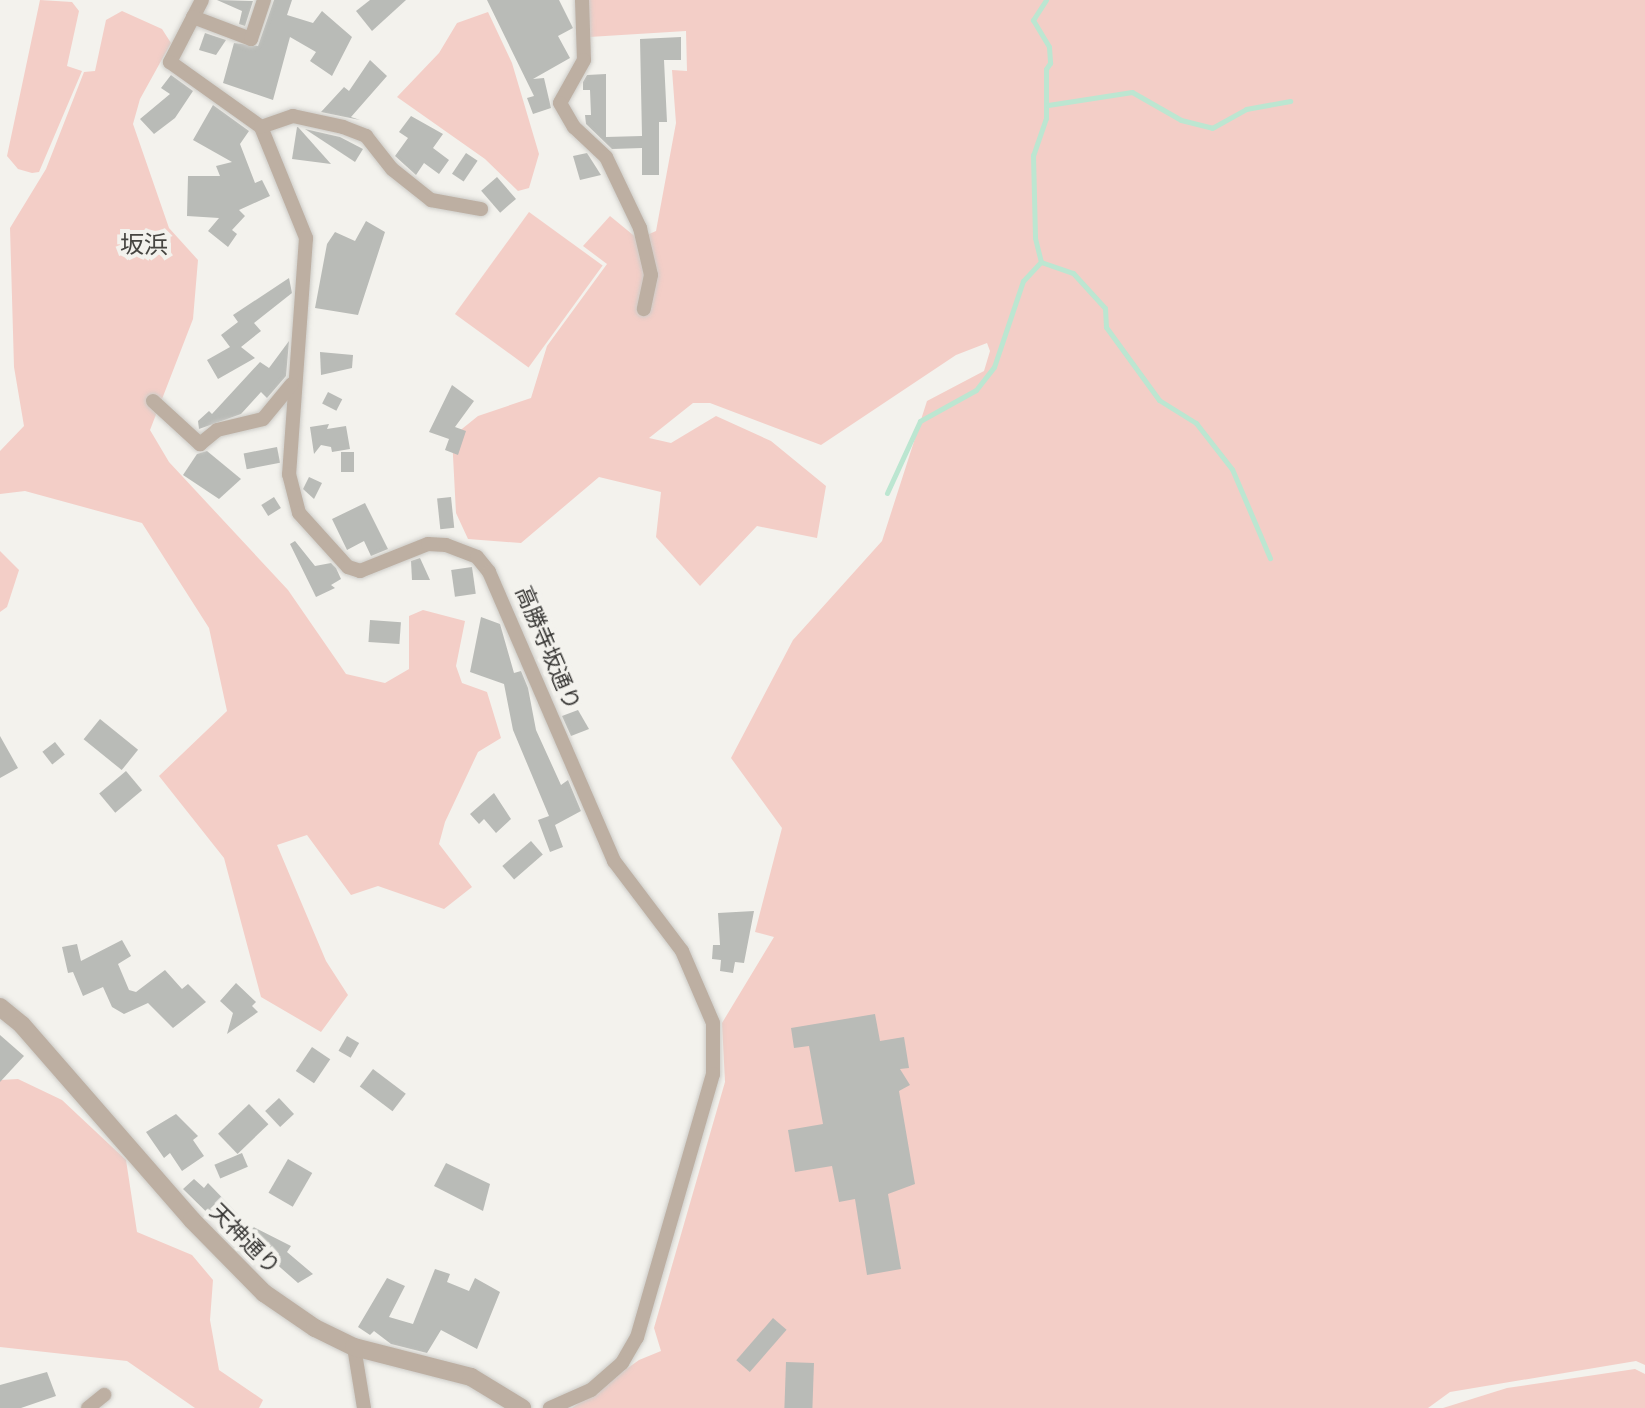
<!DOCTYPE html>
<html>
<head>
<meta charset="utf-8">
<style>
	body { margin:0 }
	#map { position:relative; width:1645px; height:1408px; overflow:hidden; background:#f3f2ed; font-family:"Asap Condensed","Noto Sans JP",sans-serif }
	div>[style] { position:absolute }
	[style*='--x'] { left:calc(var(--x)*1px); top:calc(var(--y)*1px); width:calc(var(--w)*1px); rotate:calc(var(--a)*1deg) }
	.green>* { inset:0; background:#f3cec7; transform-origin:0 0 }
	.stream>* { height:5px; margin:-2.5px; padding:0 2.5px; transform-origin:2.5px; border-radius:2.5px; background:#bce6d1 }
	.building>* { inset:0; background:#b9bbb7; transform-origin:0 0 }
	.roads { filter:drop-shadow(0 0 2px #cdccc8) drop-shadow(0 0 2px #cdccc8) }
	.minor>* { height:14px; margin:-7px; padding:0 7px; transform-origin:7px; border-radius:7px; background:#bdafa2 }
	.tertiary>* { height:18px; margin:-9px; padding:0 9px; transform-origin:9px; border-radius:9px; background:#bdafa2 }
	span { translate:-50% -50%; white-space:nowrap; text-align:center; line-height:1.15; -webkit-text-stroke:8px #f3f2ed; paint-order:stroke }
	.street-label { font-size:22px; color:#373634 }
	.neighbourhood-label { font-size:24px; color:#464541 }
</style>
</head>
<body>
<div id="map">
	<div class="green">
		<div style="clip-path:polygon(40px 0,72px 2px,79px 11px,67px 66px,82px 71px,39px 172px,32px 173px,18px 169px,7px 156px)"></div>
		<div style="clip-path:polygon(586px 0,1645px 0,1645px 1365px,1636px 1361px,1450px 1392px,1428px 1408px,572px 1408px,639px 1360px,661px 1351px,654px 1328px,725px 1082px,722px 1023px,774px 937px,755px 932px,782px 828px,731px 758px,793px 640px,882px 541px,927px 401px,984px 371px,990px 351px,987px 343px,956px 355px,821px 445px,710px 403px,693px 403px,649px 438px,671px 443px,716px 416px,771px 441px,826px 486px,817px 538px,757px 526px,700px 586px,656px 537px,661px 492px,599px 477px,521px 543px,468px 539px,456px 513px,452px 437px,478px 416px,531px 398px,547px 346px,607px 264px,583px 246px,610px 216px,638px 239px,656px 231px,676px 123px,672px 70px,687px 71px,686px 31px,589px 37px)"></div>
		<div style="clip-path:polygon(122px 11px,162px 29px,171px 43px,140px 99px,133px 124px,169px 228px,198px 260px,193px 319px,150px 430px,169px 462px,288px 590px,346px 674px,385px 683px,409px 669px,409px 616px,423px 610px,465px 621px,456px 666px,462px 683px,487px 692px,501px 738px,478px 752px,445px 822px,439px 844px,472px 887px,444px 909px,378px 886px,351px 895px,307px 835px,277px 845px,326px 961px,348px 995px,321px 1032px,261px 997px,224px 858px,159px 776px,227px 711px,209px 628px,142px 523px,25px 491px,0 494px,0 451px,24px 426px,14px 367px,10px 228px,46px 169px,84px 72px,95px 71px,106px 20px)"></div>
		<div style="clip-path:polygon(488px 12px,512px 63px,539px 154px,529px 188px,518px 191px,485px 159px,397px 97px,439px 53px,457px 23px)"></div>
		<div style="left:529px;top:212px;width:91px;height:126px;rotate:36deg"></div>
		<div style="clip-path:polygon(0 551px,19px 570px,7px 607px,0 612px)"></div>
		<div style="clip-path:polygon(18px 1079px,62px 1100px,126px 1160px,137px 1232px,192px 1255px,213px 1280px,210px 1320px,219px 1370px,263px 1400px,259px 1408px,195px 1408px,127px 1361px,0 1347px,0 1080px)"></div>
		<div style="clip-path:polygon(1635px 1369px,1645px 1374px,1645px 1408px,1443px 1408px,1507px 1388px)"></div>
	</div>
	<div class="stream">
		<div style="--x:1046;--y:0;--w:24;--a:123"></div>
		<div style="--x:1033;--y:20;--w:31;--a:59"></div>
		<div style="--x:1049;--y:47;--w:16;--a:86"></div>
		<div style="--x:1050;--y:63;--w:7;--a:124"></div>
		<div style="--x:1046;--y:69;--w:49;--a:90"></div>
		<div style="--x:1046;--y:118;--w:39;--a:109"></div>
		<div style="--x:1033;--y:155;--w:83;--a:88.6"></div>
		<div style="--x:1035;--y:238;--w:25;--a:76"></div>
		<div style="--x:1041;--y:262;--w:34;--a:19"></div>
		<div style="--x:1073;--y:273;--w:47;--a:47.6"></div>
		<div style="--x:1105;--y:308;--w:19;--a:87"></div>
		<div style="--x:1106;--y:327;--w:90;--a:54"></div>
		<div style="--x:1159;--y:400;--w:44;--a:31.9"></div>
		<div style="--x:1196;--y:423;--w:58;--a:52"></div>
		<div style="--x:1232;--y:469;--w:97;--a:66.9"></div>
		<div style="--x:1048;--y:105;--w:85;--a:-8.8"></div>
		<div style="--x:1132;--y:92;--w:56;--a:29.7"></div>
		<div style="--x:1181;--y:120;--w:32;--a:14"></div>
		<div style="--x:1212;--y:128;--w:39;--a:-29"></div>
		<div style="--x:1246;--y:109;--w:45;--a:-10.3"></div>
		<div style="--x:887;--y:493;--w:79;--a:-65.4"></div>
		<div style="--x:920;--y:421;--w:64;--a:-29"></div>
		<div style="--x:976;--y:390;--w:29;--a:-52"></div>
		<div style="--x:994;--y:367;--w:91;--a:-71.4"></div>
		<div style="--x:1023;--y:281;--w:26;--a:-47"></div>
	</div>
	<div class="building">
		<div style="clip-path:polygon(217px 0,253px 1px,245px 26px,239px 24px,242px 11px)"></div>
		<div style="clip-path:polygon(274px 0,292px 0,287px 15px,313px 23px,322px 11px,352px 37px,332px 76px,310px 61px,316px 52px,290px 37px,273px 100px,223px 83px,234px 43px,258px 46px)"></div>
		<div style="clip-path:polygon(370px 0,406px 0,372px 31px,356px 11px)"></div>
		<div style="clip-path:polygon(487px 0,559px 0,573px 28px,558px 36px,570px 58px,533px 79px,544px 78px,551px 108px,533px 114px,527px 98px,534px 96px)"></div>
		<div style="clip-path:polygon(205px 33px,226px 40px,216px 55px,199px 50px)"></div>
		<div style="clip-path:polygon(681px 37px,681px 60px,664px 60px,667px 122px,659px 122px,659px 175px,642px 175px,642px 148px,612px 149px,586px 124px,585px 115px,591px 115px,590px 90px,583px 90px,583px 82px,587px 75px,606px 74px,606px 137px,642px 136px,640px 39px)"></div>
		<div style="clip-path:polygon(370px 60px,387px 76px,351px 117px,360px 120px,321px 112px,344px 87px,349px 91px)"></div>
		<div style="clip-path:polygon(171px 75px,193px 91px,175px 118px,154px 134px,140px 119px,170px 94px,161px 88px)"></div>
		<div style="clip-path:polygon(213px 105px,249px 131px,240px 144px,255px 183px,262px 180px,270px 196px,239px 210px,245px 216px,232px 230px,237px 234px,228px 247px,208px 231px,219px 218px,187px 216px,188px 176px,220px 176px,216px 166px,232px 162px,193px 140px)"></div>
		<div style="clip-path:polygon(411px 116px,443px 134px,433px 148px,449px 160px,439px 174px,424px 163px,416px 175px,395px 156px,408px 138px,399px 132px)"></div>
		<div style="clip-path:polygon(297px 127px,298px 127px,331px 164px,292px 159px)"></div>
		<div style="clip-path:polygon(305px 129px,340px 137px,363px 149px,355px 162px)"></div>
		<div style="left:466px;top:153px;width:14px;height:25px;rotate:34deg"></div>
		<div style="clip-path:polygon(587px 153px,601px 175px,580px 180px,573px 156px)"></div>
		<div style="left:497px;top:177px;width:29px;height:21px;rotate:49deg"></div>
		<div style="clip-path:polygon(366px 221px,385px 232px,358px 315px,315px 308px,327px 244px,335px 232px,355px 241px)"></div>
		<div style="clip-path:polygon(289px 278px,292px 293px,254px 323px,261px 331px,241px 347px,255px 358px,218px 379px,207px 360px,230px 347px,221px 335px,238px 322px,233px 315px)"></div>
		<div style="clip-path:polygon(289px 341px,286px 376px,267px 398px,261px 392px,241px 414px,199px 429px,198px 421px,209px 411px,212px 414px,260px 362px,269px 368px)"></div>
		<div style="clip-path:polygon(320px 352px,353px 355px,352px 368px,321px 375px)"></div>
		<div style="clip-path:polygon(452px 385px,474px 401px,455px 427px,466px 431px,458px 455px,445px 450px,449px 439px,429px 432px)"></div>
		<div style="left:328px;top:392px;width:16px;height:13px;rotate:27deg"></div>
		<div style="clip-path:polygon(329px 424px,327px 429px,346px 426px,350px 449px,332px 452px,331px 447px,321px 445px,314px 454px,310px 427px)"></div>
		<div style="left:277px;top:447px;width:16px;height:34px;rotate:79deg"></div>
		<div style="clip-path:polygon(207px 451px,241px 479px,219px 499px,183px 475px,197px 454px)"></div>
		<div style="left:341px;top:452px;width:13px;height:20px"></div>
		<div style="clip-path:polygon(309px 477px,322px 483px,314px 499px,303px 489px)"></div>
		<div style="left:274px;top:497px;width:13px;height:15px;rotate:58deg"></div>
		<div style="left:451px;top:497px;width:31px;height:14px;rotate:84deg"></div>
		<div style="clip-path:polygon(365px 503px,388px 549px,371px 556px,364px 541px,347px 550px,332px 519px)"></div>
		<div style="clip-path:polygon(295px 541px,315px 566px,331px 563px,336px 568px,341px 579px,331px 585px,335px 588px,316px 597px,290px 544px)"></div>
		<div style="clip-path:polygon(420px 558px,430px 580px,412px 580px,411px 561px)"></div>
		<div style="left:472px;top:567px;width:27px;height:21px;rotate:82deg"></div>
		<div style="clip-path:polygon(481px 617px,500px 624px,514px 673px,521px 671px,528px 688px,536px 730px,561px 785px,568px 780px,581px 811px,555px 825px,563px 847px,550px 852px,538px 820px,549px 816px,513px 730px,504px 684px,470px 672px)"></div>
		<div style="left:370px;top:620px;width:31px;height:22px;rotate:4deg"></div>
		<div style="clip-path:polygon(578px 710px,589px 729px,571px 736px,562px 716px)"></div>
		<div style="left:100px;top:719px;width:49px;height:26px;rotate:39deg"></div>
		<div style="clip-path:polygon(0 736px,18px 768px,0 778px)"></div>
		<div style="left:55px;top:742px;width:16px;height:16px;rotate:52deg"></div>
		<div style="left:126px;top:771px;width:25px;height:35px;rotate:50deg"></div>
		<div style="clip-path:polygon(494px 793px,511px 819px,496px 833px,484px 819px,479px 824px,470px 814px)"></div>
		<div style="left:531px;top:841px;width:18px;height:38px;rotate:49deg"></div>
		<div style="clip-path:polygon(754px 911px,744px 963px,735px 962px,733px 973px,720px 971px,721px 960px,712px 959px,713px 945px,720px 945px,718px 913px)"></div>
		<div style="clip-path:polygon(122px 940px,131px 956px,118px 964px,129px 990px,136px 992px,165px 970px,182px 989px,188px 984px,206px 1002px,173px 1028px,148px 1003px,124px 1014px,112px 1007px,103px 987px,83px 996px,73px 972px,68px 973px,62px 947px,77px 944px,81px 961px)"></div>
		<div style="clip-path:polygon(236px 983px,256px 1002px,252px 1006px,258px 1012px,227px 1034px,233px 1013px,220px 1001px)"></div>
		<div style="clip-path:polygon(875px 1014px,880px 1041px,904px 1037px,909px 1068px,900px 1069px,910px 1085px,899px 1091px,915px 1184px,888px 1194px,901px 1269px,867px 1275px,855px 1199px,839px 1202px,832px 1166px,795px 1172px,788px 1130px,823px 1124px,809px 1046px,794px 1048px,791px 1028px)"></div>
		<div style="clip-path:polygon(0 1035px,24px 1056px,0 1082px)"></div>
		<div style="left:347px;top:1036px;width:14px;height:17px;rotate:30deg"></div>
		<div style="left:312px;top:1047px;width:22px;height:29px;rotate:34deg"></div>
		<div style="left:373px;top:1069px;width:41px;height:22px;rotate:37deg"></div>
		<div style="left:279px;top:1098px;width:22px;height:19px;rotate:47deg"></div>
		<div style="left:249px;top:1104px;width:28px;height:43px;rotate:46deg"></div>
		<div style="clip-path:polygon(176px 1114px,198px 1136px,193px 1140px,204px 1156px,182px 1171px,170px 1153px,164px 1158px,146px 1132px)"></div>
		<div style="left:242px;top:1153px;width:15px;height:30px;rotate:67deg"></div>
		<div style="left:288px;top:1159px;width:28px;height:39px;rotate:30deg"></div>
		<div style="clip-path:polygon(446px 1163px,490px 1184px,483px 1211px,434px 1186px)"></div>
		<div style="clip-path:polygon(194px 1179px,204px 1188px,208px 1183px,239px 1215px,236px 1218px,291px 1246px,287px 1252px,313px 1274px,298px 1283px,265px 1254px,231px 1236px,183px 1189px)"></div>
		<div style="clip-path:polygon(435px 1269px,450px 1274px,447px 1282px,469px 1291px,475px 1278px,500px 1292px,477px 1349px,441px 1330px,427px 1353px,391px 1344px,374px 1331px,370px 1335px,358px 1327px,387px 1278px,405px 1286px,389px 1317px,413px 1324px)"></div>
		<div style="left:773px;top:1318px;width:18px;height:56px;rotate:41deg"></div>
		<div style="left:786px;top:1362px;width:28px;height:46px;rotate:2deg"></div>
		<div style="clip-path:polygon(47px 1372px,56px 1396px,21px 1408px,0 1408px,0 1385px)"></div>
	</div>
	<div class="roads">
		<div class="minor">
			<div style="--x:202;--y:0;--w:70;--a:117.3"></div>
			<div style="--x:170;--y:62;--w:112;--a:35.5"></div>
			<div style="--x:261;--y:127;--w:120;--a:67.9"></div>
			<div style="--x:306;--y:238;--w:237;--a:94.1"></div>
			<div style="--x:289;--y:474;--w:40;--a:75.6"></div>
			<div style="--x:299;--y:513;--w:73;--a:47.8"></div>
			<div style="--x:348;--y:567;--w:13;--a:18"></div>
			<div style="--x:360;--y:571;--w:73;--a:-21.7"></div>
			<div style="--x:428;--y:544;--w:18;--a:3"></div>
			<div style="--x:446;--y:545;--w:33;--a:21"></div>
			<div style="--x:477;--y:557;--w:19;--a:51"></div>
			<div style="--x:489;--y:572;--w:315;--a:66.6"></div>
			<div style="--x:614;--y:861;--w:113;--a:52.9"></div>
			<div style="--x:682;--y:951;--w:78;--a:66.7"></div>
			<div style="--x:713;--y:1023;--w:51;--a:90"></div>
			<div style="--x:713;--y:1074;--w:274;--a:106.1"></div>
			<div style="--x:637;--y:1337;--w:30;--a:120"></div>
			<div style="--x:622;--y:1363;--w:41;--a:138.9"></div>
			<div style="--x:591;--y:1390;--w:45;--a:156.3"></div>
			<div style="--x:582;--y:0;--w:60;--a:88.1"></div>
			<div style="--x:584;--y:60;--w:49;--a:119.2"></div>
			<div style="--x:560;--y:103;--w:28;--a:60"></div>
			<div style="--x:574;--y:127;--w:44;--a:43.2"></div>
			<div style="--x:606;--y:157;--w:79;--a:64.4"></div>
			<div style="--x:640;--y:228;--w:48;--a:76.8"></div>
			<div style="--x:651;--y:275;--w:35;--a:102"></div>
			<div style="--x:193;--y:17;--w:62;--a:20.8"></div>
			<div style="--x:251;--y:39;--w:41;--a:-71.6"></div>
			<div style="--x:261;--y:127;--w:34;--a:-19"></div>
			<div style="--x:293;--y:116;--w:51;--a:12.4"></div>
			<div style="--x:343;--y:127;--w:25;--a:21"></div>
			<div style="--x:366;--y:136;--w:42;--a:51.8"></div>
			<div style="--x:392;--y:169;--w:50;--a:38.5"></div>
			<div style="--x:431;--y:200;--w:51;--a:10.2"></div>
			<div style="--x:153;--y:401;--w:64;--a:42.5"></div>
			<div style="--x:200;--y:444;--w:22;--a:-39"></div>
			<div style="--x:217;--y:430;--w:47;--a:-13.4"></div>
			<div style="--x:263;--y:419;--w:45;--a:-50.4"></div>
			<div style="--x:354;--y:1347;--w:62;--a:80.7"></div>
			<div style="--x:88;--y:1408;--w:21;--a:-39"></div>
		</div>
		<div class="tertiary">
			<div style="--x:0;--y:1007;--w:28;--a:39"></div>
			<div style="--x:22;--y:1025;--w:259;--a:48.9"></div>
			<div style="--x:192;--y:1220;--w:103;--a:45.4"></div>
			<div style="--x:264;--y:1293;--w:62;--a:34.5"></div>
			<div style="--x:315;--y:1328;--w:43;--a:26"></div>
			<div style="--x:354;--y:1347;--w:121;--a:14.4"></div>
			<div style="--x:471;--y:1377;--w:60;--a:31.3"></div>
		</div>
	</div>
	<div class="street-label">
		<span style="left:548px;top:648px;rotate:67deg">高勝寺坂通り</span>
		<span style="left:245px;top:1239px;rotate:45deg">天神通り</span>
	</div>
	<div class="neighbourhood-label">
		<span style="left:144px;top:245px">坂浜</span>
	</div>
</div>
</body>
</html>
